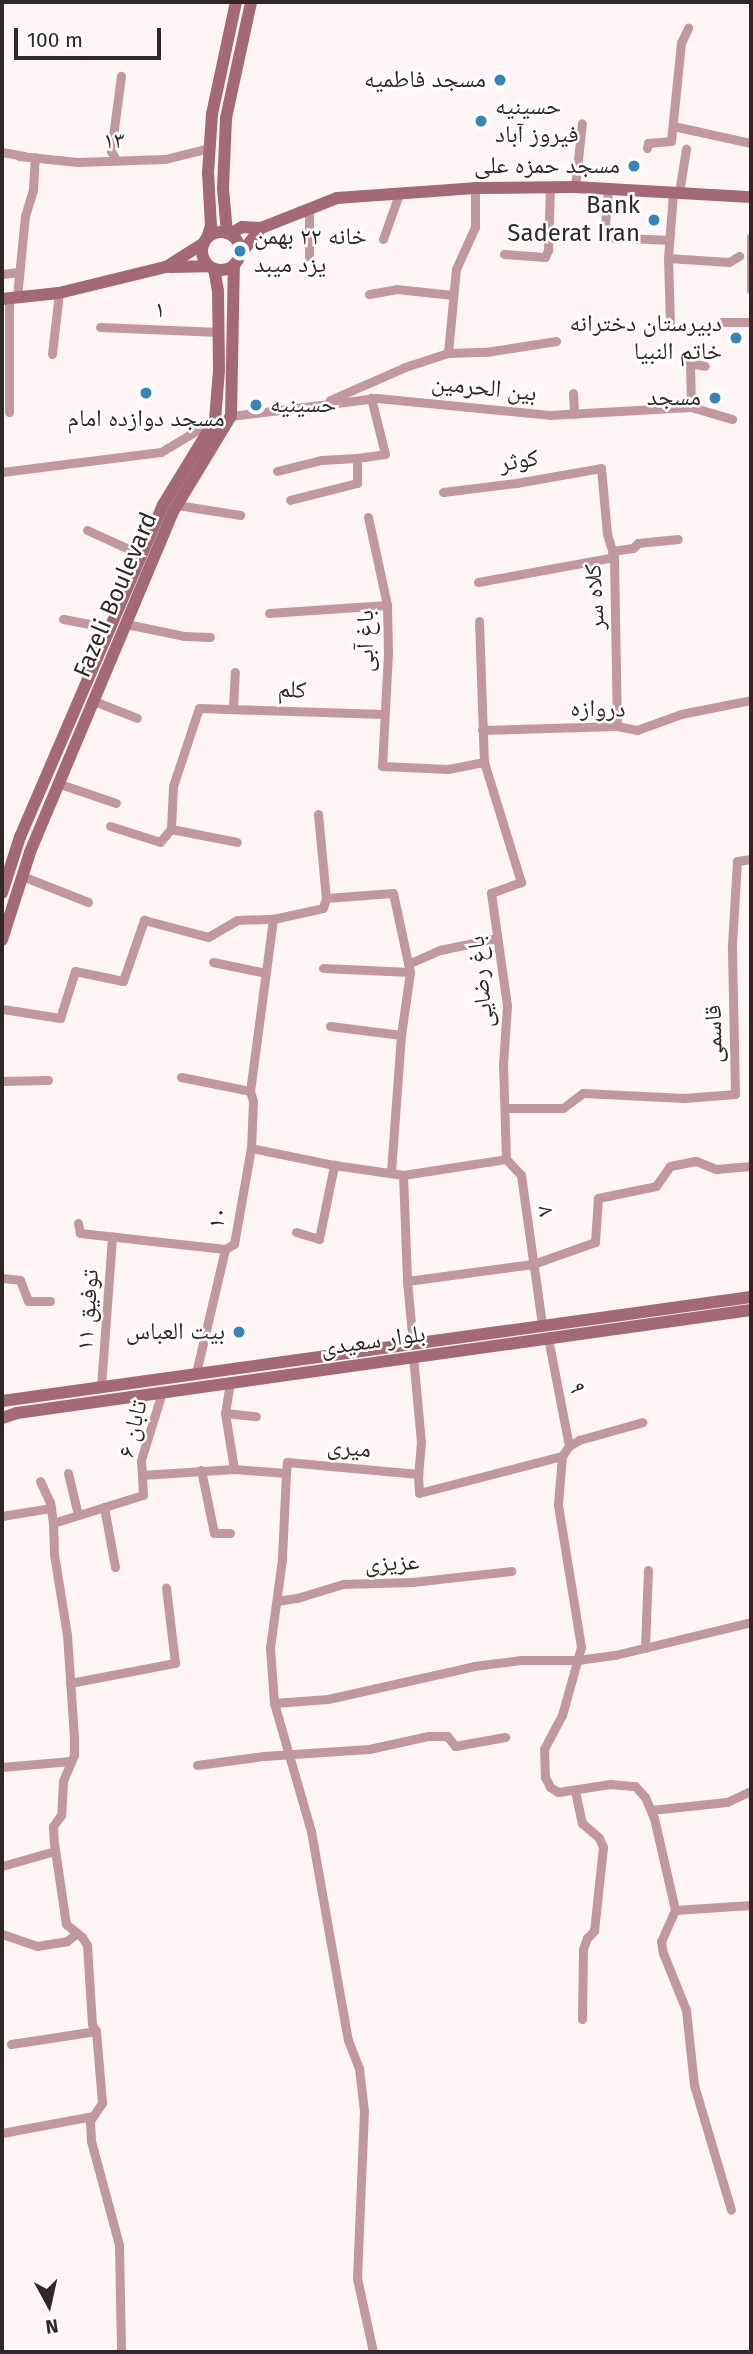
<!DOCTYPE html>
<html>
<head>
<meta charset="utf-8">
<style>
	body { margin:0 }
	#map { position:relative; width:753px; height:2354px; overflow:hidden; background:#fff4f6; font-family:"Fira Sans","Noto Naskh Arabic",sans-serif }
	div>[style] { position:absolute }
	[style*='--x'] { left:calc(var(--x)*1px); top:calc(var(--y)*1px); width:calc(var(--w)*1px); rotate:calc(var(--a)*1deg) }
	.minor>* { height:9px; margin:-4.5px; padding:0 4.5px; transform-origin:4.5px; border-radius:4.5px; background:#c1989f }
	.secondary>* { height:12px; margin:-6px; padding:0 6px; transform-origin:6px; border-radius:6px; background:#a36976 }
	.secondary>.ring { margin:-6px; padding:0; box-sizing:content-box; background:none; border:12px solid #a36976; border-radius:50% }
	.dots>* { width:19px; height:19px; translate:-50% -50%; box-sizing:border-box; border:4px solid #fff; border-radius:50% }
	span { translate:-50% -50%; white-space:nowrap; text-align:center; line-height:1.15; -webkit-text-stroke:5px #fff; paint-order:stroke }
	.poi-label { font-size:24px; color:#312729 }
	.right { translate:-100% -50%; text-align:right }
	.left { translate:0 -50%; text-align:left }
	.street-label { font-size:24px; color:#312729 }
	.frame { position:absolute; inset:0; border:4px solid #312729; pointer-events:none }
	.north { position:absolute; left:14px; top:2270px; width:70px; height:70px; -webkit-text-stroke:5px #fff; paint-order:stroke; rotate:172deg; font-size:19px; font-weight:700; line-height:28px; text-align:center; color:#312729 }
	.north::after { content:''; display:block; margin:auto; width:24px; height:32px; background:#312729; clip-path:polygon(50% 0,100% 100%,50% 72%,0 100%) }
	.scale { position:absolute; left:14px; top:28px; width:147px; height:32px; box-sizing:border-box; border:4px solid #312729; border-top:0; padding-left:9px; font-size:21px; line-height:24px; white-space:nowrap; color:#312729; -webkit-text-stroke:5px #fff; paint-order:stroke }
</style>
</head>
<body>
<div id="map">
	<div class="minor">
		<div style="--x:673;--y:126;--w:80;--a:12.3"></div>
		<div style="--x:647;--y:148;--w:5;--a:-79"></div>
		<div style="--x:648;--y:143;--w:23;--a:-5"></div>
		<div style="--x:671;--y:141;--w:99;--a:-84.2"></div>
		<div style="--x:681;--y:43;--w:17;--a:-65"></div>
		<div style="--x:2;--y:152;--w:22;--a:10"></div>
		<div style="--x:19;--y:156;--w:59;--a:5.8"></div>
		<div style="--x:78;--y:162;--w:87;--a:-2"></div>
		<div style="--x:165;--y:159;--w:45;--a:-14"></div>
		<div style="--x:116;--y:160;--w:10;--a:-119"></div>
		<div style="--x:111;--y:151;--w:76;--a:-82.4"></div>
		<div style="--x:575;--y:187;--w:64;--a:-83.8"></div>
		<div style="--x:608;--y:190;--w:47;--a:94.9"></div>
		<div style="--x:604;--y:237;--w:65;--a:2.6"></div>
		<div style="--x:679;--y:193;--w:45;--a:-81"></div>
		<div style="--x:309;--y:208;--w:49;--a:90"></div>
		<div style="--x:751;--y:237;--w:53;--a:90"></div>
		<div style="--x:383;--y:239;--w:48;--a:-70.4"></div>
		<div style="--x:504;--y:254;--w:41;--a:4.2"></div>
		<div style="--x:545;--y:257;--w:8;--a:-67"></div>
		<div style="--x:548;--y:250;--w:62;--a:-88.2"></div>
		<div style="--x:668;--y:258;--w:61;--a:3.8"></div>
		<div style="--x:729;--y:262;--w:12;--a:-31"></div>
		<div style="--x:2;--y:274;--w:17;--a:-7"></div>
		<div style="--x:369;--y:294;--w:27;--a:-10"></div>
		<div style="--x:396;--y:289;--w:57;--a:6"></div>
		<div style="--x:17;--y:297;--w:81;--a:-84.4"></div>
		<div style="--x:25;--y:216;--w:27;--a:-73"></div>
		<div style="--x:33;--y:190;--w:33;--a:-87"></div>
		<div style="--x:9;--y:298;--w:114;--a:90"></div>
		<div style="--x:721;--y:322;--w:30;--a:0"></div>
		<div style="--x:670;--y:325;--w:67;--a:-91.7"></div>
		<div style="--x:668;--y:258;--w:65;--a:-85.6"></div>
		<div style="--x:100;--y:327;--w:119;--a:2.4"></div>
		<div style="--x:448;--y:353;--w:84;--a:-84.6"></div>
		<div style="--x:456;--y:269;--w:46;--a:-65.7"></div>
		<div style="--x:475;--y:227;--w:39;--a:-90"></div>
		<div style="--x:52;--y:354;--w:61;--a:-83.5"></div>
		<div style="--x:573;--y:393;--w:21;--a:87"></div>
		<div style="--x:330;--y:400;--w:82;--a:-23.7"></div>
		<div style="--x:405;--y:367;--w:45;--a:-18"></div>
		<div style="--x:448;--y:353;--w:38;--a:-2"></div>
		<div style="--x:486;--y:352;--w:71;--a:-8.9"></div>
		<div style="--x:691;--y:407;--w:44;--a:-91.3"></div>
		<div style="--x:690;--y:363;--w:15;--a:11"></div>
		<div style="--x:231;--y:416;--w:147;--a:-7"></div>
		<div style="--x:377;--y:398;--w:173;--a:5.6"></div>
		<div style="--x:549;--y:415;--w:142;--a:-3.2"></div>
		<div style="--x:691;--y:407;--w:43;--a:16.3"></div>
		<div style="--x:357;--y:458;--w:28;--a:-8"></div>
		<div style="--x:385;--y:454;--w:58;--a:-104"></div>
		<div style="--x:277;--y:471;--w:45;--a:-14"></div>
		<div style="--x:321;--y:460;--w:36;--a:-3"></div>
		<div style="--x:357;--y:458;--w:25;--a:90"></div>
		<div style="--x:357;--y:483;--w:69;--a:165.8"></div>
		<div style="--x:2;--y:472;--w:160;--a:-7.2"></div>
		<div style="--x:161;--y:452;--w:58;--a:-31"></div>
		<div style="--x:443;--y:492;--w:74;--a:-7"></div>
		<div style="--x:516;--y:483;--w:86;--a:-10"></div>
		<div style="--x:601;--y:468;--w:66;--a:84.8"></div>
		<div style="--x:607;--y:534;--w:24;--a:73"></div>
		<div style="--x:614;--y:557;--w:169;--a:89"></div>
		<div style="--x:177;--y:505;--w:64;--a:9"></div>
		<div style="--x:368;--y:517;--w:90;--a:77.8"></div>
		<div style="--x:387;--y:605;--w:48;--a:88.8"></div>
		<div style="--x:388;--y:653;--w:113;--a:93"></div>
		<div style="--x:382;--y:766;--w:66;--a:2.6"></div>
		<div style="--x:448;--y:769;--w:37;--a:-11"></div>
		<div style="--x:87;--y:530;--w:60;--a:24.4"></div>
		<div style="--x:612;--y:551;--w:21;--a:-8"></div>
		<div style="--x:633;--y:548;--w:7;--a:-45"></div>
		<div style="--x:638;--y:543;--w:40;--a:-5.7"></div>
		<div style="--x:478;--y:582;--w:138;--a:-10.4"></div>
		<div style="--x:269;--y:613;--w:118;--a:-3.9"></div>
		<div style="--x:63;--y:619;--w:49;--a:10.6"></div>
		<div style="--x:479;--y:621;--w:141;--a:88"></div>
		<div style="--x:484;--y:762;--w:126;--a:72.9"></div>
		<div style="--x:521;--y:882;--w:32;--a:160"></div>
		<div style="--x:491;--y:893;--w:114;--a:81.9"></div>
		<div style="--x:507;--y:1006;--w:58;--a:93.9"></div>
		<div style="--x:503;--y:1064;--w:95;--a:88.2"></div>
		<div style="--x:506;--y:1159;--w:22;--a:47"></div>
		<div style="--x:521;--y:1175;--w:151;--a:82"></div>
		<div style="--x:126;--y:624;--w:59;--a:11.7"></div>
		<div style="--x:184;--y:636;--w:26;--a:2"></div>
		<div style="--x:94;--y:701;--w:46;--a:21.6"></div>
		<div style="--x:233;--y:707;--w:35;--a:-87"></div>
		<div style="--x:482;--y:730;--w:135;--a:-1.7"></div>
		<div style="--x:617;--y:726;--w:20;--a:11"></div>
		<div style="--x:637;--y:730;--w:47;--a:-20"></div>
		<div style="--x:681;--y:714;--w:71;--a:-11.3"></div>
		<div style="--x:60;--y:784;--w:59;--a:18.7"></div>
		<div style="--x:318;--y:814;--w:84;--a:84.6"></div>
		<div style="--x:110;--y:826;--w:52;--a:17.7"></div>
		<div style="--x:160;--y:842;--w:17;--a:-50"></div>
		<div style="--x:171;--y:829;--w:43;--a:-87.3"></div>
		<div style="--x:173;--y:786;--w:82;--a:-71.6"></div>
		<div style="--x:199;--y:708;--w:184;--a:1.9"></div>
		<div style="--x:171;--y:829;--w:67;--a:11.1"></div>
		<div style="--x:22;--y:876;--w:71;--a:21.5"></div>
		<div style="--x:273;--y:919;--w:51;--a:-12.4"></div>
		<div style="--x:323;--y:908;--w:10;--a:-73"></div>
		<div style="--x:326;--y:898;--w:67;--a:-4.3"></div>
		<div style="--x:393;--y:893;--w:81;--a:77.9"></div>
		<div style="--x:410;--y:972;--w:64;--a:98.1"></div>
		<div style="--x:401;--y:1035;--w:137;--a:94.2"></div>
		<div style="--x:213;--y:962;--w:54;--a:11.7"></div>
		<div style="--x:408;--y:964;--w:35;--a:-24"></div>
		<div style="--x:440;--y:950;--w:58;--a:-11.9"></div>
		<div style="--x:323;--y:968;--w:87;--a:2.6"></div>
		<div style="--x:2;--y:1009;--w:59;--a:8.8"></div>
		<div style="--x:60;--y:1018;--w:49;--a:-72.3"></div>
		<div style="--x:75;--y:971;--w:49;--a:11.8"></div>
		<div style="--x:123;--y:981;--w:65;--a:-71"></div>
		<div style="--x:144;--y:920;--w:66;--a:14.9"></div>
		<div style="--x:208;--y:937;--w:34;--a:-30"></div>
		<div style="--x:237;--y:920;--w:36;--a:-2"></div>
		<div style="--x:273;--y:919;--w:174;--a:97.6"></div>
		<div style="--x:250;--y:1091;--w:10;--a:73"></div>
		<div style="--x:253;--y:1101;--w:47;--a:92.4"></div>
		<div style="--x:330;--y:1026;--w:72;--a:7.2"></div>
		<div style="--x:181;--y:1077;--w:70;--a:11.5"></div>
		<div style="--x:2;--y:1081;--w:46;--a:-1.2"></div>
		<div style="--x:506;--y:1108;--w:57;--a:0"></div>
		<div style="--x:563;--y:1108;--w:25;--a:-37"></div>
		<div style="--x:583;--y:1093;--w:101;--a:2.8"></div>
		<div style="--x:684;--y:1098;--w:51;--a:-4.5"></div>
		<div style="--x:735;--y:1094;--w:149;--a:-91.2"></div>
		<div style="--x:732;--y:945;--w:84;--a:-86.6"></div>
		<div style="--x:737;--y:861;--w:14;--a:-8"></div>
		<div style="--x:403;--y:1175;--w:106;--a:87.8"></div>
		<div style="--x:407;--y:1281;--w:63;--a:84.6"></div>
		<div style="--x:78;--y:1223;--w:10;--a:79"></div>
		<div style="--x:80;--y:1233;--w:146;--a:6.3"></div>
		<div style="--x:296;--y:1232;--w:24;--a:17"></div>
		<div style="--x:319;--y:1239;--w:76;--a:-78.5"></div>
		<div style="--x:334;--y:1165;--w:70;--a:8.2"></div>
		<div style="--x:403;--y:1175;--w:104;--a:-8.8"></div>
		<div style="--x:2;--y:1278;--w:18;--a:6"></div>
		<div style="--x:20;--y:1280;--w:22;--a:69"></div>
		<div style="--x:28;--y:1301;--w:22;--a:0"></div>
		<div style="--x:407;--y:1281;--w:127;--a:-7.7"></div>
		<div style="--x:533;--y:1264;--w:66;--a:-19.5"></div>
		<div style="--x:595;--y:1242;--w:44;--a:-86.1"></div>
		<div style="--x:598;--y:1198;--w:59;--a:-11.7"></div>
		<div style="--x:656;--y:1186;--w:24;--a:-55"></div>
		<div style="--x:670;--y:1166;--w:26;--a:-11"></div>
		<div style="--x:696;--y:1161;--w:22;--a:22"></div>
		<div style="--x:716;--y:1169;--w:35;--a:-5"></div>
		<div style="--x:548;--y:1338;--w:110;--a:79"></div>
		<div style="--x:413;--y:1356;--w:86;--a:84.7"></div>
		<div style="--x:421;--y:1442;--w:32;--a:95"></div>
		<div style="--x:196;--y:1373;--w:127;--a:-76.8"></div>
		<div style="--x:225;--y:1249;--w:10;--a:-29"></div>
		<div style="--x:234;--y:1244;--w:97;--a:-80"></div>
		<div style="--x:251;--y:1148;--w:85;--a:11.6"></div>
		<div style="--x:230;--y:1382;--w:31;--a:99"></div>
		<div style="--x:225;--y:1413;--w:57;--a:80.9"></div>
		<div style="--x:101;--y:1387;--w:151;--a:-85.8"></div>
		<div style="--x:225;--y:1413;--w:31;--a:6"></div>
		<div style="--x:562;--y:1456;--w:49;--a:94.7"></div>
		<div style="--x:558;--y:1505;--w:144;--a:80.8"></div>
		<div style="--x:581;--y:1647;--w:71;--a:105.6"></div>
		<div style="--x:562;--y:1715;--w:38;--a:118"></div>
		<div style="--x:544;--y:1749;--w:28;--a:88"></div>
		<div style="--x:545;--y:1777;--w:11;--a:63"></div>
		<div style="--x:550;--y:1787;--w:9;--a:32"></div>
		<div style="--x:558;--y:1792;--w:53;--a:-8.7"></div>
		<div style="--x:610;--y:1784;--w:25;--a:5"></div>
		<div style="--x:635;--y:1786;--w:15;--a:48"></div>
		<div style="--x:645;--y:1797;--w:23;--a:67"></div>
		<div style="--x:654;--y:1818;--w:94;--a:77.1"></div>
		<div style="--x:675;--y:1910;--w:34;--a:114"></div>
		<div style="--x:661;--y:1941;--w:12;--a:81"></div>
		<div style="--x:663;--y:1953;--w:61;--a:68"></div>
		<div style="--x:686;--y:2010;--w:75;--a:83.9"></div>
		<div style="--x:694;--y:2085;--w:130;--a:73.5"></div>
		<div style="--x:201;--y:1470;--w:64;--a:78.3"></div>
		<div style="--x:214;--y:1533;--w:16;--a:0"></div>
		<div style="--x:68;--y:1473;--w:43;--a:76.6"></div>
		<div style="--x:286;--y:1473;--w:86;--a:92.7"></div>
		<div style="--x:282;--y:1559;--w:90;--a:97.7"></div>
		<div style="--x:270;--y:1648;--w:55;--a:85.8"></div>
		<div style="--x:274;--y:1703;--w:133;--a:73.9"></div>
		<div style="--x:311;--y:1831;--w:212;--a:80"></div>
		<div style="--x:348;--y:2040;--w:30;--a:69"></div>
		<div style="--x:359;--y:2068;--w:43;--a:83.4"></div>
		<div style="--x:364;--y:2111;--w:167;--a:92.4"></div>
		<div style="--x:357;--y:2278;--w:76;--a:77.8"></div>
		<div style="--x:142;--y:1475;--w:15;--a:-94"></div>
		<div style="--x:141;--y:1460;--w:71;--a:-72.8"></div>
		<div style="--x:40;--y:1481;--w:23;--a:65"></div>
		<div style="--x:50;--y:1502;--w:21;--a:82"></div>
		<div style="--x:53;--y:1523;--w:31;--a:88"></div>
		<div style="--x:54;--y:1554;--w:82;--a:80.9"></div>
		<div style="--x:67;--y:1635;--w:102;--a:86.1"></div>
		<div style="--x:74;--y:1737;--w:18;--a:90"></div>
		<div style="--x:74;--y:1755;--w:28;--a:113"></div>
		<div style="--x:63;--y:1781;--w:34;--a:93"></div>
		<div style="--x:61;--y:1815;--w:14;--a:126"></div>
		<div style="--x:53;--y:1826;--w:17;--a:87"></div>
		<div style="--x:54;--y:1843;--w:82;--a:81.6"></div>
		<div style="--x:66;--y:1924;--w:21;--a:39"></div>
		<div style="--x:82;--y:1937;--w:9;--a:58"></div>
		<div style="--x:87;--y:1945;--w:79;--a:86.4"></div>
		<div style="--x:92;--y:2024;--w:8;--a:60"></div>
		<div style="--x:96;--y:2031;--w:72;--a:85.2"></div>
		<div style="--x:102;--y:2103;--w:22;--a:124"></div>
		<div style="--x:90;--y:2121;--w:20;--a:87"></div>
		<div style="--x:91;--y:2141;--w:108;--a:74.9"></div>
		<div style="--x:119;--y:2245;--w:107;--a:88.9"></div>
		<div style="--x:104;--y:1507;--w:61;--a:79.6"></div>
		<div style="--x:2;--y:1516;--w:50;--a:-9.3"></div>
		<div style="--x:53;--y:1523;--w:94;--a:-17.3"></div>
		<div style="--x:143;--y:1495;--w:20;--a:-93"></div>
		<div style="--x:142;--y:1475;--w:92;--a:-3.7"></div>
		<div style="--x:234;--y:1469;--w:52;--a:4.4"></div>
		<div style="--x:286;--y:1473;--w:11;--a:-85"></div>
		<div style="--x:287;--y:1462;--w:132;--a:5.2"></div>
		<div style="--x:418;--y:1474;--w:19;--a:87"></div>
		<div style="--x:419;--y:1493;--w:148;--a:-14.5"></div>
		<div style="--x:562;--y:1456;--w:12;--a:-55"></div>
		<div style="--x:569;--y:1446;--w:12;--a:-31"></div>
		<div style="--x:579;--y:1440;--w:66;--a:-15.7"></div>
		<div style="--x:277;--y:1601;--w:20;--a:-9"></div>
		<div style="--x:297;--y:1598;--w:48;--a:-16.9"></div>
		<div style="--x:343;--y:1584;--w:69;--a:-1.7"></div>
		<div style="--x:412;--y:1582;--w:100;--a:-6.3"></div>
		<div style="--x:645;--y:1648;--w:78;--a:-87.8"></div>
		<div style="--x:70;--y:1683;--w:107;--a:-10.8"></div>
		<div style="--x:175;--y:1663;--w:76;--a:-96.8"></div>
		<div style="--x:274;--y:1703;--w:54;--a:-4.2"></div>
		<div style="--x:328;--y:1699;--w:150;--a:-12.7"></div>
		<div style="--x:474;--y:1666;--w:47;--a:-7.3"></div>
		<div style="--x:521;--y:1660;--w:57;--a:0"></div>
		<div style="--x:578;--y:1660;--w:37;--a:-8"></div>
		<div style="--x:615;--y:1655;--w:140;--a:-13.6"></div>
		<div style="--x:197;--y:1765;--w:68;--a:-7.7"></div>
		<div style="--x:264;--y:1756;--w:105;--a:-3.8"></div>
		<div style="--x:369;--y:1749;--w:60;--a:-12.4"></div>
		<div style="--x:428;--y:1736;--w:19;--a:0"></div>
		<div style="--x:447;--y:1736;--w:13;--a:51"></div>
		<div style="--x:455;--y:1746;--w:51;--a:-10.2"></div>
		<div style="--x:2;--y:1767;--w:69;--a:-5"></div>
		<div style="--x:575;--y:1791;--w:33;--a:78"></div>
		<div style="--x:582;--y:1823;--w:23;--a:41"></div>
		<div style="--x:599;--y:1838;--w:10;--a:66"></div>
		<div style="--x:603;--y:1847;--w:84;--a:96.1"></div>
		<div style="--x:594;--y:1931;--w:10;--a:135"></div>
		<div style="--x:587;--y:1938;--w:12;--a:110"></div>
		<div style="--x:583;--y:1949;--w:70;--a:90.8"></div>
		<div style="--x:651;--y:1810;--w:76;--a:-6"></div>
		<div style="--x:727;--y:1802;--w:26;--a:-25"></div>
		<div style="--x:2;--y:1866;--w:55;--a:-15.8"></div>
		<div style="--x:675;--y:1910;--w:76;--a:-3.8"></div>
		<div style="--x:2;--y:1934;--w:37;--a:19"></div>
		<div style="--x:37;--y:1946;--w:30;--a:-9"></div>
		<div style="--x:67;--y:1941;--w:13;--a:-39"></div>
		<div style="--x:11;--y:2044;--w:86;--a:-8.7"></div>
		<div style="--x:2;--y:2133;--w:93;--a:-10.6"></div>
	</div>
	<div class="secondary">
		<div class="ring" style="left:202px;top:232px;width:26px;height:26px"></div>
		<div style="--x:227;--y:233;--w:45;--a:-95.1"></div>
		<div style="--x:223;--y:188;--w:70;--a:-87.5"></div>
		<div style="--x:226;--y:118;--w:119;--a:-77.8"></div>
		<div style="--x:230;--y:234;--w:14;--a:-30"></div>
		<div style="--x:242;--y:227;--w:19;--a:3"></div>
		<div style="--x:207;--y:238;--w:13;--a:-72"></div>
		<div style="--x:211;--y:226;--w:53;--a:-93.2"></div>
		<div style="--x:208;--y:173;--w:59;--a:-86.1"></div>
		<div style="--x:212;--y:114;--w:115;--a:-77.9"></div>
		<div style="--x:239;--y:256;--w:36;--a:-52"></div>
		<div style="--x:261;--y:228;--w:82;--a:-21.5"></div>
		<div style="--x:337;--y:198;--w:138;--a:-4.1"></div>
		<div style="--x:475;--y:188;--w:100;--a:-0.6"></div>
		<div style="--x:575;--y:187;--w:176;--a:3.3"></div>
		<div style="--x:170;--y:267;--w:39;--a:-1"></div>
		<div style="--x:2;--y:299;--w:57;--a:-6"></div>
		<div style="--x:59;--y:293;--w:110;--a:-13.7"></div>
		<div style="--x:166;--y:267;--w:45;--a:-32.3"></div>
		<div style="--x:2;--y:893;--w:59;--a:-72.2"></div>
		<div style="--x:20;--y:837;--w:361;--a:-66.7"></div>
		<div style="--x:163;--y:505;--w:100;--a:-58.5"></div>
		<div style="--x:215;--y:420;--w:50;--a:-85.4"></div>
		<div style="--x:219;--y:370;--w:79;--a:-90.7"></div>
		<div style="--x:218;--y:291;--w:22;--a:-100"></div>
		<div style="--x:2;--y:940;--w:92;--a:-72.3"></div>
		<div style="--x:30;--y:852;--w:371;--a:-67.2"></div>
		<div style="--x:174;--y:510;--w:110;--a:-58.8"></div>
		<div style="--x:231;--y:416;--w:151;--a:-88.9"></div>
		<div style="--x:2;--y:1401;--w:756;--a:-7.91"></div>
		<div style="--x:2;--y:1418;--w:16;--a:-18"></div>
		<div style="--x:17;--y:1413;--w:741;--a:-7.99"></div>
	</div>
	<div class="dots">
		<div style="left:500px;top:80px;background:#3983b7"></div>
		<div style="left:481px;top:121px;background:#3983b7"></div>
		<div style="left:634px;top:166px;background:#3983b7"></div>
		<div style="left:654px;top:220px;background:#3983b7"></div>
		<div style="left:240px;top:251px;background:#3983b7"></div>
		<div style="left:736px;top:338px;background:#3983b7"></div>
		<div style="left:146px;top:393px;background:#3983b7"></div>
		<div style="left:715px;top:398px;background:#3983b7"></div>
		<div style="left:256px;top:405px;background:#3983b7"></div>
		<div style="left:239px;top:1332px;background:#3983b7"></div>
	</div>
	<div class="poi-label">
		<span class="right" style="left:486px;top:80px">مسجد فاطمیه</span>
		<span class="left" style="left:495px;top:121px">حسینیه<br>فیروز آباد</span>
		<span class="right" style="left:620px;top:166px">مسجد حمزه علی</span>
		<span class="right" style="left:640px;top:220px">Bank<br>Saderat Iran</span>
		<span class="left" style="left:254px;top:251px">خانه ۲۲ بهمن<br>یزد میبد</span>
		<span class="right" style="left:722px;top:338px">دبیرستان دخترانه<br>خاتم النبیا</span>
		<span class="right" style="left:701px;top:398px">مسجد</span>
		<span class="left" style="left:270px;top:405px">حسینیه</span>
		<span style="left:146px;top:419px">مسجد دوازده امام</span>
		<span class="right" style="left:225px;top:1332px">بیت العباس</span>
	</div>
	<div class="street-label">
		<span style="left:114px;top:141px;rotate:-2deg">۱۳</span>
		<span style="left:160px;top:310px;rotate:2deg">۱</span>
		<span style="left:484px;top:388px;rotate:6deg">بین الحرمین</span>
		<span style="left:519px;top:461px;rotate:-9deg">کوثر</span>
		<span style="left:116px;top:595px;rotate:-67deg">Fazeli Boulevard</span>
		<span style="left:595px;top:597px;rotate:-93deg">کلاه سر</span>
		<span style="left:366px;top:641px;rotate:-90deg">باغ آبی</span>
		<span style="left:292px;top:690px;rotate:3deg">کلم</span>
		<span style="left:598px;top:709px;rotate:1deg">دروازه</span>
		<span style="left:481px;top:982px;rotate:-96deg">باغ رضایی</span>
		<span style="left:714px;top:1034px;rotate:-91deg">قاسمی</span>
		<span style="left:546px;top:1211px;rotate:82deg">۸</span>
		<span style="left:218px;top:1218px;rotate:-78deg">۱۰</span>
		<span style="left:88px;top:1310px;rotate:-86deg">توفیق ۱۱</span>
		<span style="left:373px;top:1341px;rotate:-8deg">بلوار سعیدی</span>
		<span style="left:577px;top:1388px;rotate:79deg">۹</span>
		<span style="left:133px;top:1429px;rotate:-76deg">تابان ۶</span>
		<span style="left:349px;top:1448px;rotate:5deg">میری</span>
		<span style="left:392px;top:1563px;rotate:-2deg">عزیزی</span>
	</div>
	<div class="frame"></div>
	<div class="north">N</div>
	<div class="scale">100 m</div>
</div>
</body>
</html>
